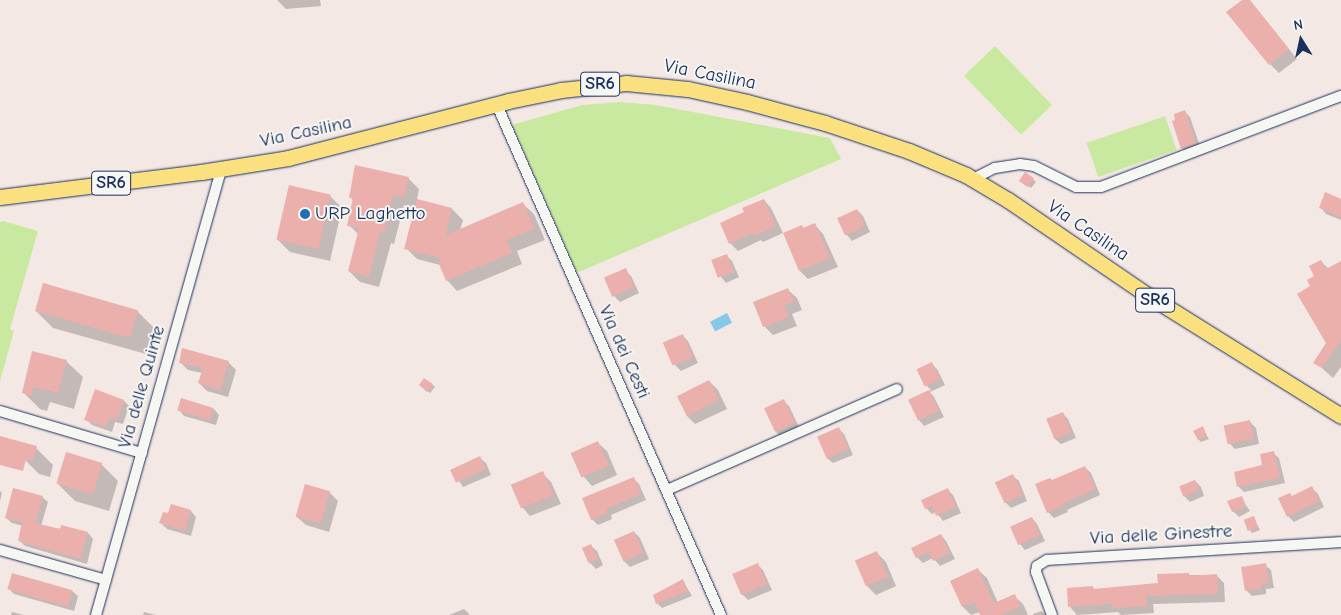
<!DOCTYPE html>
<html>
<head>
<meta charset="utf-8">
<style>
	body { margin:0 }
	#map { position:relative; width:1341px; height:615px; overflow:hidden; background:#f4e8e4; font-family:"Comic Neue",sans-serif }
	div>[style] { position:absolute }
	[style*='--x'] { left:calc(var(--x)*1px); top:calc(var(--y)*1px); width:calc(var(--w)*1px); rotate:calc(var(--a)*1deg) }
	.green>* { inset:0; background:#cae9a0; transform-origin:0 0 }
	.water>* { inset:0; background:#87c7e7; transform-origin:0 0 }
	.shadow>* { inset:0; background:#0003 }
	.building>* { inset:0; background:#ebb0ab; transform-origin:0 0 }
	.roads { filter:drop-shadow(0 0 1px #1b2f5e) drop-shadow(0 0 1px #1b2f5e) }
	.street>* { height:10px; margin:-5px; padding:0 5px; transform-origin:5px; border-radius:5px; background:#f6f6f2 }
	.primary>* { height:15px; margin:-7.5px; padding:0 7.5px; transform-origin:7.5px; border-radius:7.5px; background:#fbe080 }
	.dots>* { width:14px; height:14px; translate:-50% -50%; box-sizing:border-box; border:2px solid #f6f6f2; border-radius:50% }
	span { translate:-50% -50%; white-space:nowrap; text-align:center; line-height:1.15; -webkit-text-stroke:4px #f6f6f2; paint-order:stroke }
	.shield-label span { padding:1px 4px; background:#f6f6f2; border:1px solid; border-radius:4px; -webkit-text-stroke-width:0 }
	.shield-label { font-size:18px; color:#1b2f5e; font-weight:700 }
	.street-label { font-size:19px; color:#1b2f5e }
	.poi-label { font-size:19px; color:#1b2f5e }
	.left { translate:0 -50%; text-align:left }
	.north { position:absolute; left:1276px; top:15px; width:50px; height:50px; -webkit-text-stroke:4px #f6f6f2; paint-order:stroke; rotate:350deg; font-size:14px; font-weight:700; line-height:20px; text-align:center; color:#1b2f5e }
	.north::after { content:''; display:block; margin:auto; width:18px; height:22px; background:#1b2f5e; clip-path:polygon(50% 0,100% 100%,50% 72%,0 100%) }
</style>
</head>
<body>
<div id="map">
	<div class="green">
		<div style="left:995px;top:46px;width:82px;height:43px;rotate:46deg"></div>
		<div style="clip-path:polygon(620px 102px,656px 105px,830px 138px,841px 159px,579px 272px,576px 271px,512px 125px,582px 105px)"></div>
		<div style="left:1165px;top:116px;width:36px;height:83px;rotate:71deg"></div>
		<div style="clip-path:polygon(3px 221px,38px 231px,10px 329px,14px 331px,0 381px,0 222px)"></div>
	</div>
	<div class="water">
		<div style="left:727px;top:313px;width:11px;height:19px;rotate:63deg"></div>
	</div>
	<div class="shadow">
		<div style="clip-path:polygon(277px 0,320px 0,321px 6px,286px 9px)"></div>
		<div style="clip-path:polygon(1244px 0,1249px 0,1255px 7px,1297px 59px,1279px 73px,1270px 64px)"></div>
		<div style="clip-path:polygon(1185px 112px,1190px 117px,1201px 149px,1188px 154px,1182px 148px)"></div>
		<div style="clip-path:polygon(1026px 173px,1036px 182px,1031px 188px,1022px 182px)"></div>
		<div style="clip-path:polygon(408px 178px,419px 189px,417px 200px,452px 209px,463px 220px,460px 230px,523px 204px,534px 214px,545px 240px,517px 251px,522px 264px,457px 291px,447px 280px,440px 265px,417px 259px,406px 248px,416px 208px,404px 205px,394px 244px,391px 243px,379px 287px,360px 282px,349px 271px,359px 235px,349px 225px,354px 201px,350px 197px)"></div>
		<div style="clip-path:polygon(330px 196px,342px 208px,330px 261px,290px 252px,278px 240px)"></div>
		<div style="clip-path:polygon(764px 200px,771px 208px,783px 233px,763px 242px,761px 240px,738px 251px,730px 243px,746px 213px)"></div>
		<div style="clip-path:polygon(1341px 200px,1341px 220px,1326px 214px,1321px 208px)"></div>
		<div style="clip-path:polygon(857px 210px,863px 216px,870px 232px,852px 241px,847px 235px)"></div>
		<div style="clip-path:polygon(815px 225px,823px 234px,838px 267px,808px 279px,800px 271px,802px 226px,804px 229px)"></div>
		<div style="clip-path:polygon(727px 256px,732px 261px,739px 277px,726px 283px,721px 277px)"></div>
		<div style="clip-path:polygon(1320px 261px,1329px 269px,1341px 265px,1341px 367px,1333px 378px,1315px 362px,1328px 343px,1312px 286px)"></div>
		<div style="clip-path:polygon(625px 270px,631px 276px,639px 293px,620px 302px,614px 296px)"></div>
		<div style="clip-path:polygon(788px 290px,797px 298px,802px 310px,792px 314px,797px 326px,773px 335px,764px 326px)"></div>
		<div style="clip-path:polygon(36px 311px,137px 311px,154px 328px,146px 354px,53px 328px)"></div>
		<div style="clip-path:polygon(682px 335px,688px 341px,698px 363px,681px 371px,675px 365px)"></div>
		<div style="clip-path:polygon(66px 361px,83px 377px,74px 409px,50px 402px,47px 411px,40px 409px,24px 393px)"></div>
		<div style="clip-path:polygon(180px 362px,228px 362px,236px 370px,228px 397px,207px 391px,199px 383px,202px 373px,188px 370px)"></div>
		<div style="clip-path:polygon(932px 364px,937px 369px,945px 385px,930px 392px,934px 397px,944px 417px,924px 426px,919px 420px,909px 400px,931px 390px,926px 385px)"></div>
		<div style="clip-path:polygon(425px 379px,435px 387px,430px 393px,423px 388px)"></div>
		<div style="clip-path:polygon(709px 381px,718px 390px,727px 409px,695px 424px,686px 415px)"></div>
		<div style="clip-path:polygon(124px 401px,129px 406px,123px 424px,115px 422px,112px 432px,92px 425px,86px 419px)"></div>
		<div style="clip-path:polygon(783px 401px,789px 406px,800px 429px,782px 438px,776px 432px)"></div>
		<div style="clip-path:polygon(214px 409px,219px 415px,216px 425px,184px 416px,179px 410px)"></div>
		<div style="clip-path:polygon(1062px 413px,1068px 419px,1076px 438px,1061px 444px,1055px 439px,1047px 420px)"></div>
		<div style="clip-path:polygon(1250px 422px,1256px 428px,1259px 444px,1235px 449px,1229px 443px)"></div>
		<div style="clip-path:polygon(1202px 428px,1209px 439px,1201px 442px,1199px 440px)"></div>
		<div style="clip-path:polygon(839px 429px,844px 434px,853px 455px,833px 463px,827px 458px,819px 437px)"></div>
		<div style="clip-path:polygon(598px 443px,607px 451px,617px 475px,592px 486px,584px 477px)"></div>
		<div style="clip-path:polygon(36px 448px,53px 465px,50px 477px,39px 474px,22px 457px)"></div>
		<div style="clip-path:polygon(1273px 453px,1279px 458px,1285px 483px,1244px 492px,1238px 486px,1264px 466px)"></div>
		<div style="clip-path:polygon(480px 458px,486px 463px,491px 475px,463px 487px,452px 470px)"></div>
		<div style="clip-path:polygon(101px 464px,118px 481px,109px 511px,75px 501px,58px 484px)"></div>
		<div style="clip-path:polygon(1085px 467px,1091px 473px,1100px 495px,1067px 510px,1068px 512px,1054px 518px,1048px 512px,1052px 482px)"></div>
		<div style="clip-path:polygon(542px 473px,551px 482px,561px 504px,530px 516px,522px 507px)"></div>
		<div style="clip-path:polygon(1013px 476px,1019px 481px,1027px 501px,1011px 508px,1005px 502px)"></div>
		<div style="clip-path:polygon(633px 478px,639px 484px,646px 500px,611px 515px,612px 519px,598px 525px,592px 519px,583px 499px)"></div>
		<div style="clip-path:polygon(1195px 481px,1201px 487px,1204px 496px,1190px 502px,1184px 496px)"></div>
		<div style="clip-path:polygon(1312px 488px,1318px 494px,1324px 507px,1294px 522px,1288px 516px,1293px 497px)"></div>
		<div style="clip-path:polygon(948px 490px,953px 495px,961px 513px,943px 521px,936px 512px,932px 514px,926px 508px)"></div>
		<div style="clip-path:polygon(0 491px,2px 493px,0 501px)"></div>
		<div style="clip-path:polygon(329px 492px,338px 501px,329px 532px,306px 525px,297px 517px)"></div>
		<div style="clip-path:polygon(42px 497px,48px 502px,41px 526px,88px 533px,93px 539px,87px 564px,25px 546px,19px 540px,23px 526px,12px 523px,6px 518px)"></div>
		<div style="clip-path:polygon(1241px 498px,1250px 511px,1239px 517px,1233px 511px)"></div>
		<div style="clip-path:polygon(191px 511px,196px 517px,191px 536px,167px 529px,161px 523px)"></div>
		<div style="clip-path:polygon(1253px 517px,1260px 530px,1252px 533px,1250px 530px)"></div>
		<div style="clip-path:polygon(1032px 518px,1037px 524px,1045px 541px,1025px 550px,1020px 544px)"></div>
		<div style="clip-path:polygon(634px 532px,640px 538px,649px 559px,630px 567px,624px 561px)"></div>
		<div style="clip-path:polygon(941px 535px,946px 541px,955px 559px,940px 566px,933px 558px,923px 563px,917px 557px)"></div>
		<div style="clip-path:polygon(591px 546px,597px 551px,603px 565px,596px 569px,590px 563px)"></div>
		<div style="clip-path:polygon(877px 553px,886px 562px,896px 586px,876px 595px,867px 586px)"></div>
		<div style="clip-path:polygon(757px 564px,763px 570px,772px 590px,748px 600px,742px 594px)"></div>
		<div style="clip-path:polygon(1265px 565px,1271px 570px,1274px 588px,1266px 589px,1266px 594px,1252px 596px,1247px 591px)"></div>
		<div style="clip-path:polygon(978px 570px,987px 578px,998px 603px,1014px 596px,1023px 604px,1028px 615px,981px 615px,980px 612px,971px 615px,963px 607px,952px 581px)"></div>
		<div style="clip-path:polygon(1159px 575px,1216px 575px,1224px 583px,1225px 602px,1153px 604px,1154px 613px,1121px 615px,1118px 612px,1077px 615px,1070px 607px,1093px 587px,1095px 590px,1159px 585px)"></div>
		<div style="clip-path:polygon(683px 581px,692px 596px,662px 608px,657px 603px)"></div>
		<div style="clip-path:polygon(9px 589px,72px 591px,78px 596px,74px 611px,14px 594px)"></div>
		<div style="clip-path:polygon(464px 609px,470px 615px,449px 615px)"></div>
		<div style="clip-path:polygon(1042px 611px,1046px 615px,1033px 615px,1033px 614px)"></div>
		<div style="clip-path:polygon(12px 612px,24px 615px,11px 615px)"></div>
		<div style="clip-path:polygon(144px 612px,156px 615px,143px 615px)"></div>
	</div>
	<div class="building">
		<div style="clip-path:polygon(1242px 0,1250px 0,1289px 49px,1269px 65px,1226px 12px)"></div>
		<div style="clip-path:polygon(1185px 110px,1196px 144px,1181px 149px,1172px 121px,1175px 120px,1174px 114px)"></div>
		<div style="clip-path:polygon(355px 165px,409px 177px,404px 197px,393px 195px,384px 233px,380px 232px,369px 277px,348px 271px,359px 228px,347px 226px,353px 198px,349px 198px)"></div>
		<div style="left:1025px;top:172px;width:11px;height:11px;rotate:34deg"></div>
		<div style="left:289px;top:185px;width:43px;height:56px;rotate:13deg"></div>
		<div style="clip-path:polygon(1325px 192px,1341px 199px,1341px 217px,1319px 208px)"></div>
		<div style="clip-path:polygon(417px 199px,452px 208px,446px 235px,523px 202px,535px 229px,507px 240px,512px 253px,446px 281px,439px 264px,440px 258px,404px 249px)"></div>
		<div style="clip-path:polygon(764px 199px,776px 226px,754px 236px,753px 233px,729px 244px,720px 223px,744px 212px,742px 208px)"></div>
		<div style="left:857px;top:209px;width:19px;height:22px;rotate:65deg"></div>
		<div style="clip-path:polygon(815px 223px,830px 258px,799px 271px,783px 233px,802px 225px,803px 228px)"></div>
		<div style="left:727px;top:254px;width:19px;height:17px;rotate:69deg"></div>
		<div style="clip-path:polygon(1321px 260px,1326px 269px,1341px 261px,1341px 340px,1322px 368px,1313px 363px,1326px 343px,1297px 294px,1310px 286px,1307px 280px,1314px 276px,1309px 266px)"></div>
		<div style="left:626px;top:268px;width:21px;height:24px;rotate:67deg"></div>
		<div style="left:43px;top:283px;width:99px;height:29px;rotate:16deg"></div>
		<div style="clip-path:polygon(788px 288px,794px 302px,784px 305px,789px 317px,763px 327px,753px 302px)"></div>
		<div style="left:683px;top:334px;width:25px;height:22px;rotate:67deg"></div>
		<div style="clip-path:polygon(182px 348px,229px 361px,220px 390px,198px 383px,203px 368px,179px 363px)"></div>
		<div style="clip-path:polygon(32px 351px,67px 360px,58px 393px,34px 387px,31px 396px,22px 393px)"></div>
		<div style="left:932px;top:362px;width:19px;height:17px;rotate:65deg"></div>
		<div style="clip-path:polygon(424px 378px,433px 384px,427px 392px,419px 385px)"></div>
		<div style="left:709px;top:380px;width:22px;height:36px;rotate:63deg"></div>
		<div style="clip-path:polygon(95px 389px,124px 400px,117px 420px,110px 417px,106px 427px,84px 420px)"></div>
		<div style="left:929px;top:390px;width:23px;height:23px;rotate:65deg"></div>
		<div style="left:181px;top:398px;width:34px;height:13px;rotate:17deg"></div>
		<div style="left:784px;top:399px;width:26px;height:22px;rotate:65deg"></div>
		<div style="left:1063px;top:412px;width:22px;height:18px;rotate:68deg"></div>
		<div style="left:1250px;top:420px;width:19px;height:27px;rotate:78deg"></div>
		<div style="clip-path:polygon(1203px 426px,1207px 436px,1198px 440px,1193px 431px)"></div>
		<div style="left:839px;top:427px;width:24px;height:24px;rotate:66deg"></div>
		<div style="clip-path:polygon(0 436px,37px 446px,33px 461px,26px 459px,23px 471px,0 465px)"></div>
		<div style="left:598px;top:441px;width:27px;height:30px;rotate:66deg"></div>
		<div style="clip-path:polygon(1274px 451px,1280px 478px,1237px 487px,1234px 472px,1262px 465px,1260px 454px)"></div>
		<div style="left:66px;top:452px;width:38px;height:33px;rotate:17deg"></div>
		<div style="left:480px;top:456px;width:14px;height:33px;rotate:65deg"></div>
		<div style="clip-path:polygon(1085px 466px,1096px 489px,1062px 504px,1063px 506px,1047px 513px,1035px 484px,1050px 478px,1052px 480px)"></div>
		<div style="left:543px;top:471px;width:26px;height:35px;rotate:67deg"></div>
		<div style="left:1013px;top:474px;width:23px;height:20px;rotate:65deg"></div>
		<div style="clip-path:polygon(634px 477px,641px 494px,606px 509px,608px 513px,591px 520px,582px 498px)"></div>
		<div style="left:1195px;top:480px;width:11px;height:17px;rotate:68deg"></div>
		<div style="left:305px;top:484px;width:26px;height:34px;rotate:16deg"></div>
		<div style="clip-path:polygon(1312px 486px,1319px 501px,1287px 517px,1278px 498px,1290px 493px,1292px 496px)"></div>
		<div style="clip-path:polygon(13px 488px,43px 496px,35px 523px,60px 529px,61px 525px,88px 532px,81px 559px,18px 541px,22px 522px,5px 518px)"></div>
		<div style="clip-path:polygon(948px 488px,956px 507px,936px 516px,932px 506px,925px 509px,921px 500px)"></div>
		<div style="clip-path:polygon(1242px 496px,1246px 506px,1232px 512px,1227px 501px)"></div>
		<div style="clip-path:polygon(171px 504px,191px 510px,185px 531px,159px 523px,163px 512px,168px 513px)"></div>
		<div style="left:1254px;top:516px;width:12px;height:11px;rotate:70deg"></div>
		<div style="left:1032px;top:517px;width:20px;height:24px;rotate:66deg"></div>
		<div style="left:634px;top:531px;width:24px;height:22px;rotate:66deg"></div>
		<div style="clip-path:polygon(941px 534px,950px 553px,933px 561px,929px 552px,916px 558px,911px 548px)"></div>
		<div style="left:591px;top:544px;width:17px;height:10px;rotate:66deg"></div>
		<div style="left:877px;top:551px;width:28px;height:24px;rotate:67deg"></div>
		<div style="left:758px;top:563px;width:23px;height:28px;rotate:67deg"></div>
		<div style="clip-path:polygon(1266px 563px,1269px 583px,1261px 584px,1261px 589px,1245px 591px,1241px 567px)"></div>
		<div style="clip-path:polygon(978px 568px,994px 603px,1015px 594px,1020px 607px,1000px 615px,980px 615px,975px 602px,962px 607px,950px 581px)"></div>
		<div style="left:12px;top:573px;width:63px;height:17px;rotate:16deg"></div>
		<div style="clip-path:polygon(1189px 573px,1189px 576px,1217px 574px,1218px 594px,1146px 596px,1147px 606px,1113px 608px,1112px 604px,1068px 607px,1067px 588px,1093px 586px,1093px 589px,1158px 583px,1157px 574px)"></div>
		<div style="clip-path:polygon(683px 579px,688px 591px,656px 604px,653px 595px)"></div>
	</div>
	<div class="roads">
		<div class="street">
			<div style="--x:496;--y:103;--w:559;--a:66.28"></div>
			<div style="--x:973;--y:179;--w:25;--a:-27"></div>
			<div style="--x:995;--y:168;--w:25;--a:-9"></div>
			<div style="--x:1020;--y:164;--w:14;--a:8"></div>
			<div style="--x:1034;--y:166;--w:47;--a:26.6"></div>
			<div style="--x:1076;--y:187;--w:25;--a:0"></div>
			<div style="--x:1101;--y:187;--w:257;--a:-20.8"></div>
			<div style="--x:0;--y:411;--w:148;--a:16.5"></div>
			<div style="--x:667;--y:490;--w:251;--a:-23.7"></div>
			<div style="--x:0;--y:550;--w:110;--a:15.8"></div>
			<div style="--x:96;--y:615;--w:463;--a:-74.3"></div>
			<div style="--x:1052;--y:615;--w:46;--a:-110.4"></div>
			<div style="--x:1036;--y:572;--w:6;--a:-81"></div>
			<div style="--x:1037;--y:566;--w:12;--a:-31"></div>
			<div style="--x:1047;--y:560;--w:295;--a:-3.5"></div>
		</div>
		<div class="primary">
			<div style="--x:0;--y:197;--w:203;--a:-7.1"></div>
			<div style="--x:201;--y:172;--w:88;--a:-9.1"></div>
			<div style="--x:288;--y:158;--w:227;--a:-14.5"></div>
			<div style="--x:508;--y:101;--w:54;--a:-11.7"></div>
			<div style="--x:561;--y:90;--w:65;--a:-6.1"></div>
			<div style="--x:626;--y:83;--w:62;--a:5.5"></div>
			<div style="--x:688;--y:89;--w:60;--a:12.4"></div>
			<div style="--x:747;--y:102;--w:81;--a:15.1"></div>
			<div style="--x:825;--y:123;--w:89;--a:18.4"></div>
			<div style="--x:909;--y:151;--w:62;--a:22.8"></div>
			<div style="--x:966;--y:175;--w:49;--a:30.8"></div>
			<div style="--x:1008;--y:200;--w:167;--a:34.3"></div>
			<div style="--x:1146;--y:294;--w:230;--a:32"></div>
		</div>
	</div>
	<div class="dots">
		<div style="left:305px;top:214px;background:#1f6fb2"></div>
	</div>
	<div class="shield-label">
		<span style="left:600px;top:84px">SR6</span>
		<span style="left:111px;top:183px">SR6</span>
		<span style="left:1155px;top:300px">SR6</span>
	</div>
	<div class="street-label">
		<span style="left:710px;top:75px;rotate:11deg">Via Casilina</span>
		<span style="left:306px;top:132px;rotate:-12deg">Via Casilina</span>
		<span style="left:1088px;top:231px;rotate:34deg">Via Casilina</span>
		<span style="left:624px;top:352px;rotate:66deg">Via dei Cesti</span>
		<span style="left:142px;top:387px;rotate:-74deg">Via delle Quinte</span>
		<span style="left:1161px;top:535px;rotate:-3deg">Via delle Ginestre</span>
	</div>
	<div class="poi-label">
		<span class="left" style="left:315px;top:214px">URP Laghetto</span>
	</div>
	<div class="north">N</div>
</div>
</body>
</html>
